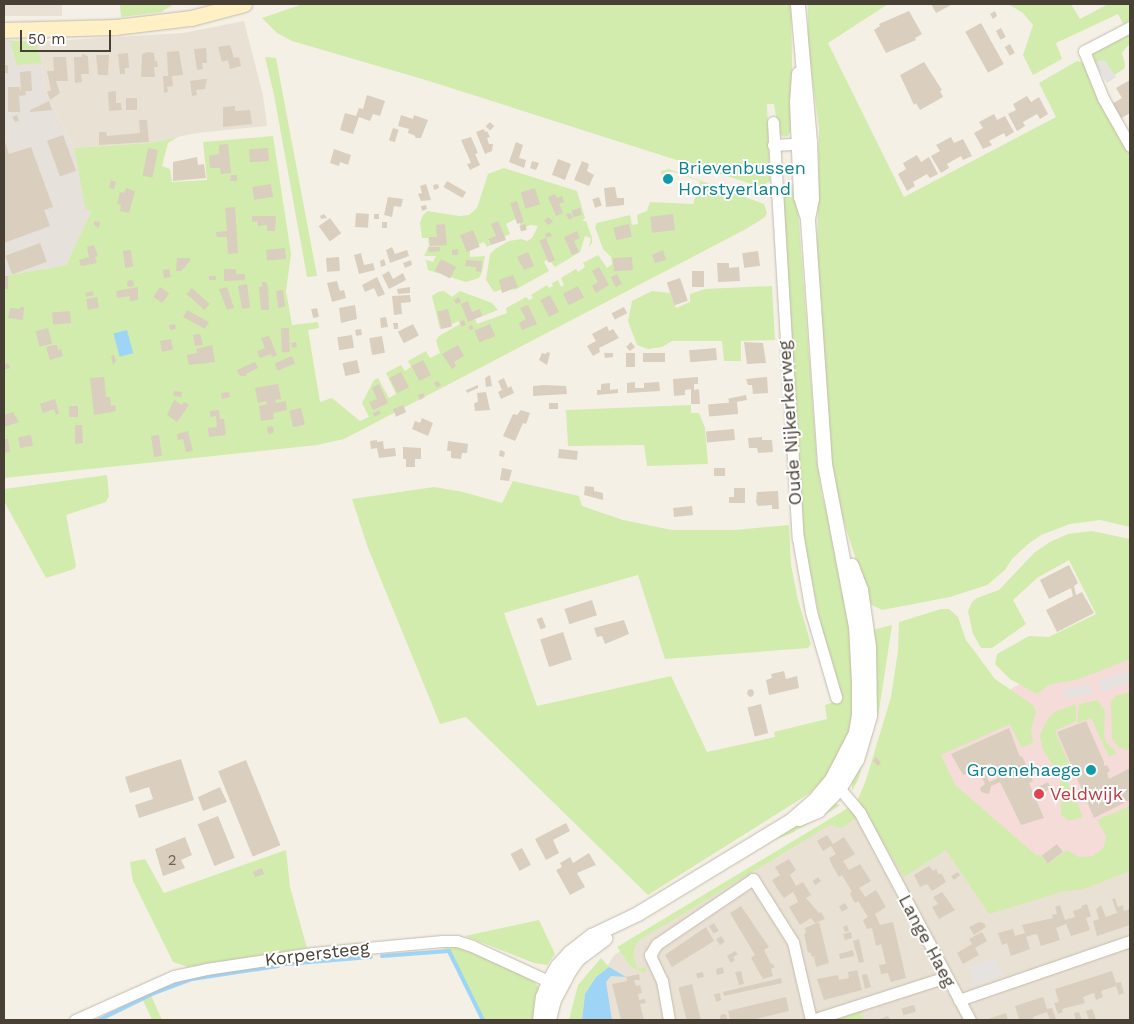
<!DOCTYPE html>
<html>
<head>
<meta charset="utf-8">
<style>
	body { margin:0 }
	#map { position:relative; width:1134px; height:1024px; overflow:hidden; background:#f4f0e6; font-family:"Work Sans",sans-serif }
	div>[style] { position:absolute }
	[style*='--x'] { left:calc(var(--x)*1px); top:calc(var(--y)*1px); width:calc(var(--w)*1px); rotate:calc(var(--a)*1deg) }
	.residential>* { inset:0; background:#e9e2d4; transform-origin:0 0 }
	.industrial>* { inset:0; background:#e7e1db }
	.medical>* { inset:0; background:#f6dcd9 }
	.green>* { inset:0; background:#d1ecac }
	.parking>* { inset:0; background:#e5e2df; transform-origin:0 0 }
	.water>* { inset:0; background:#9ed4f6; transform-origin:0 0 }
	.stream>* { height:4px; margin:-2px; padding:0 2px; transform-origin:2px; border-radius:2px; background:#9ed4f6 }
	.building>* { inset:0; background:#dacebe; transform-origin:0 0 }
	.round { border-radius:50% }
	.roads { filter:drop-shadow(0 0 1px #c4baab) drop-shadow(0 0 1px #c4baab) }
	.minor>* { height:11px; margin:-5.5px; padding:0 5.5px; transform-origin:5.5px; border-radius:5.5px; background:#fff }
	.tertiary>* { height:14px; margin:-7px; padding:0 7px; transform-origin:7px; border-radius:7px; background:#fff }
	.secondary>* { height:15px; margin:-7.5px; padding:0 7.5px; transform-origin:7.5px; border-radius:7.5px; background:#fff0c6 }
	.dots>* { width:14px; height:14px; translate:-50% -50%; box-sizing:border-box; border:2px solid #fff; border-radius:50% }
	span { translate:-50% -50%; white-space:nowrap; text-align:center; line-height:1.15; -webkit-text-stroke:4px #fff; paint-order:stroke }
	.number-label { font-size:15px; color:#6c6457 }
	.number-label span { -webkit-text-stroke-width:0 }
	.culture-label { font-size:18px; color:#0d838f }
	.left { translate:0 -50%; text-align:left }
	.right { translate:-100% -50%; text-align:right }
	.street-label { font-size:18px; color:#484035 }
	.health-label { font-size:18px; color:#be3a42 }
	.frame { position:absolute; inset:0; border:5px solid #484035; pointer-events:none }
	.scale { position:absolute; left:20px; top:30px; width:91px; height:22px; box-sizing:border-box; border:2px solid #484035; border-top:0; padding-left:6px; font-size:15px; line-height:18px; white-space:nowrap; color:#484035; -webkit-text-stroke:4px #fff; paint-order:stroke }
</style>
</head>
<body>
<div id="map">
	<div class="residential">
		<div style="left:4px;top:4px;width:58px;height:12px"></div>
		<div style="clip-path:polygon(244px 21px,263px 95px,267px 126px,197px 133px,149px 143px,74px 148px,44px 89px,42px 63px,35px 42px,183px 33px)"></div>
		<div style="clip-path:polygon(866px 802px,1130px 850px,1130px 1020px,586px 1020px,593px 992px,614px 955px)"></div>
	</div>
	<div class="industrial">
		<div style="clip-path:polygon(4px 40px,35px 41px,42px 63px,44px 89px,74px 148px,85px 207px,91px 212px,66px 265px,4px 276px)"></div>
	</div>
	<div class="medical">
		<div style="clip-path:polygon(1130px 620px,1130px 847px,1050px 886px,973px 849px,923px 740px)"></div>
	</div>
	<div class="green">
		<div style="clip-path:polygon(120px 4px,174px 4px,161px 12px,121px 17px)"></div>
		<div style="clip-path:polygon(303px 4px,791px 4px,793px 127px,788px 136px,783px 137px,779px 133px,774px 104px,767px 104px,770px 181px,761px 187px,429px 81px,292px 41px,277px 33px,262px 18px)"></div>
		<div style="clip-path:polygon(808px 4px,888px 4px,828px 43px,904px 197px,1056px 117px,1039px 83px,1077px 61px,1084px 63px,1100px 100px,1130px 152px,1130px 527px,1100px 520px,1070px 524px,1041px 535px,1028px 544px,1012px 559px,1005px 570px,987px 585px,950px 597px,882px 610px,870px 604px,838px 503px,828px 433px,817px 259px,819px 128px,808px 46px)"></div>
		<div style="clip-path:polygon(1008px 4px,1071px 4px,1080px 19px,1108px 4px,1130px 4px,1130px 20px,1123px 24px,1118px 14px,1056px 43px,1062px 59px,1033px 75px,1023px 55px,1033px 25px,1023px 13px)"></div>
		<div style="clip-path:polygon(1130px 32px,1130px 43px,1122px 53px,1125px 65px,1124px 69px,1114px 75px,1105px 61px,1095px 63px,1093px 53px)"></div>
		<div style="clip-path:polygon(10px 41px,35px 41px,42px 63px,17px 65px)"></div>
		<div style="clip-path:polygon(265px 57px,276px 58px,317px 276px,307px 277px,274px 95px)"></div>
		<div style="clip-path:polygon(273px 136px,291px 254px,286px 291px,292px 325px,318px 322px,319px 328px,308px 330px,320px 402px,332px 398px,360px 421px,369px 417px,362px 403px,374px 380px,378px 378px,389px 398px,396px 394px,386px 373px,401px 365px,405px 371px,411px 367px,408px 361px,426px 351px,430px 358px,440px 353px,436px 341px,439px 336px,460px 324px,459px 321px,440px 329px,432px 296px,438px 292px,444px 291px,452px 297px,460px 291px,492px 303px,498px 310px,475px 319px,477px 324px,507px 313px,506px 308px,526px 297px,529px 300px,533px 298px,531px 295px,547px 285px,549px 288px,553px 286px,552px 283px,558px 280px,561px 287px,564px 285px,561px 278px,576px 269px,578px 272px,585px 267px,583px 263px,598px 255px,607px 268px,612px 264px,611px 257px,603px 249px,595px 227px,597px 223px,630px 215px,632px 225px,638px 224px,637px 215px,647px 211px,650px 202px,693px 204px,700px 181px,674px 172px,667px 172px,662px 177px,661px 171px,669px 169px,764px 204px,767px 213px,765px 217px,746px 229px,344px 439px,317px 445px,4px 478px,4px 276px,66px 265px,91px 212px,85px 208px,74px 148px,149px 143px,178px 137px,168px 143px,162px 166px,170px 169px,172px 182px,207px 180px,203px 142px)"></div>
		<div style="clip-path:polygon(504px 168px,577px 191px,585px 218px,582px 221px,586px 221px,592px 238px,592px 243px,589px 247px,591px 238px,585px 236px,580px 252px,555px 267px,548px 259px,544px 262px,549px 271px,504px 296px,514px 290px,513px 286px,494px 292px,486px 280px,490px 254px,495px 249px,509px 241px,521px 239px,527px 241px,532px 238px,538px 226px,530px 225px,522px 229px,518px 218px,506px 224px,510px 234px,494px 242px,492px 239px,488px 240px,491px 245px,487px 247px,484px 242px,470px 248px,470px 257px,485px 256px,482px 272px,479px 278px,466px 282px,428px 270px,426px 260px,433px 262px,436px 256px,424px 256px,429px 246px,428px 238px,422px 238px,420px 223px,423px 215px,427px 211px,459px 216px,469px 215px,477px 208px,488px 174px)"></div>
		<div style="clip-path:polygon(796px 184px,817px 462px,822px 496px,844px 574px,849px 605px,855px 691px,849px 735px,837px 765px,810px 793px,648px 895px,466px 717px,440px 724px,368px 548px,352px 499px,434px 487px,463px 492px,502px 503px,513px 481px,579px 496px,582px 506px,623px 520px,672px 530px,735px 530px,789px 525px,791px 565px,798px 600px,811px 644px,808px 648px,665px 659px,638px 575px,504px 613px,537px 706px,671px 676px,707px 752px,775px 737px,774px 732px,827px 719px,825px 705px,843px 699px,822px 629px,803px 541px,781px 190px,786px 186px)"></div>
		<div style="clip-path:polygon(772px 286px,775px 340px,741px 341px,741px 361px,724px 361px,722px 341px,672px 341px,662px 347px,648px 349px,637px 345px,628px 321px,632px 301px,652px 291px,670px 293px,676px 308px,690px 302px,690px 294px,705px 289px)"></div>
		<div style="clip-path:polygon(691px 405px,691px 413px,699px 413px,705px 428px,708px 464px,647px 466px,644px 445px,568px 446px,566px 410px)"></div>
		<div style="clip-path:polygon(107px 475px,109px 496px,106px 502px,66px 515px,76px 566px,74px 569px,46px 578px,4px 501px,4px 489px)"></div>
		<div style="clip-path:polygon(1092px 531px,1130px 539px,1130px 659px,1076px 680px,1050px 684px,1037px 694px,1010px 679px,995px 664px,997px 654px,1029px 636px,1049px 637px,1096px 614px,1069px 560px,1037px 578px,1013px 600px,1026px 624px,992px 648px,981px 648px,973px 634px,968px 611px,972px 602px,977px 598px,999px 590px,1034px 553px,1050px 542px,1068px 534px)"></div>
		<div style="clip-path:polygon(941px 609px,949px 609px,958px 617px,966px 640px,995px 679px,1033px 705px,1036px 712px,1031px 730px,1033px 742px,1022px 748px,1010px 724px,941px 755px,955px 785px,1036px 855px,1041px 855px,1048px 864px,1067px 850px,1079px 857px,1092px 856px,1099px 852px,1104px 847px,1106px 836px,1097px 820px,1130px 806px,1130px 871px,1084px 889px,1064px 891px,989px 914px,946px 850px,904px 877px,858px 799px,866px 780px,891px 697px,898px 651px,899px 622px)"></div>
		<div style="clip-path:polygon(892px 625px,879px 711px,858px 780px,852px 791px,852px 779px,872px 630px)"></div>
		<div style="clip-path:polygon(1130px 692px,1130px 750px,1127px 750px,1118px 747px,1112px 739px,1111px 702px,1115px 696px)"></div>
		<div style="clip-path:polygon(1098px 700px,1105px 712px,1104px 734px,1106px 742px,1117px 753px,1109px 757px,1091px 718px,1077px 723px,1079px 704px)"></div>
		<div style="clip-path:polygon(1076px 704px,1076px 721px,1055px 731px,1075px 777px,1067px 781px,1083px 817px,1069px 821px,1061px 815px,1060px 777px,1042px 748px,1040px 735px,1048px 718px,1056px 711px)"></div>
		<div style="clip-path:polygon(833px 803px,841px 805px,790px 834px,771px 841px)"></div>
		<div style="clip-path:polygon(848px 808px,856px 818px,842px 828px,830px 825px,638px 941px,634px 949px,634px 959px,638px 969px,647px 967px,645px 973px,631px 967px,617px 947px)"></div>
		<div style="clip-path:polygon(286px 850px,290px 887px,307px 948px,188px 967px,173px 962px,133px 881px,130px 862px,145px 859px,164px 893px)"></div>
		<div style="clip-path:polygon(539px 920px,555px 954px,547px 965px,534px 963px,465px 936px)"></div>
		<div style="clip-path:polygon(444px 947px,462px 948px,482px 955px,534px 981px,541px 991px,537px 1020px,485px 1020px)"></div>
		<div style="clip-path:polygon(601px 958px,609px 967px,596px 977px,585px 994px,582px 1020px,569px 1020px,578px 985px)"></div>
		<div style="clip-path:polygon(149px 991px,162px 1020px,152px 1020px,141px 996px)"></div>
		<div style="clip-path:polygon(860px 1010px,863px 1019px,830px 1020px)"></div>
	</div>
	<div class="parking">
		<div style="clip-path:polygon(1102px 60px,1105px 61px,1116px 77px,1107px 83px,1095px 63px)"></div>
		<div style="clip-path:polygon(1130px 670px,1130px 682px,1102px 692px,1098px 681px)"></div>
		<div style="left:1089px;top:684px;width:10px;height:26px;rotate:79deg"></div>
		<div style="left:996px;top:957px;width:20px;height:30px;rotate:70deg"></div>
	</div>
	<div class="water">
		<div style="left:127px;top:330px;width:24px;height:14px;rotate:75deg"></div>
		<div style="clip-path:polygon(609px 967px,626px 977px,611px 976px,606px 982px,612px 1020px,582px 1020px,585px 994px,596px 977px)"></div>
	</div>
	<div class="stream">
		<div style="--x:382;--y:956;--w:67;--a:-4.3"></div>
		<div style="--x:449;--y:951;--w:77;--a:63.8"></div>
		<div style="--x:286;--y:964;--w:85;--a:-4.7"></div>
		<div style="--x:99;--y:1020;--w:61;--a:-26.1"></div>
		<div style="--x:154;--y:993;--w:40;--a:-20.2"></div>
		<div style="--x:192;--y:979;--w:87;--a:-8.6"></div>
	</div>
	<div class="building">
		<div style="clip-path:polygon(931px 4px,953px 4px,936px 13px)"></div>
		<div style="clip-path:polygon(909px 11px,922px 34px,915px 38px,916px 40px,886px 53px,874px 30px,880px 26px,879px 24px)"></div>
		<div style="clip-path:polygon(995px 11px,997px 16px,993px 19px,990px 14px)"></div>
		<div style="left:981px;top:23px;width:47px;height:18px;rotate:61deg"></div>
		<div style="left:1001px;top:28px;width:10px;height:6px;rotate:61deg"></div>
		<div style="left:1010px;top:44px;width:10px;height:6px;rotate:61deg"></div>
		<div style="clip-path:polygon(230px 45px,234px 58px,239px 57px,241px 66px,230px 69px,228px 60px,222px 62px,218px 47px)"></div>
		<div style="clip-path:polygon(206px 48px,207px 63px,202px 63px,203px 69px,197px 70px,194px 49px)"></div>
		<div style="clip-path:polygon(179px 51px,183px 75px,172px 76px,173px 86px,167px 87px,168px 92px,164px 93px,163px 76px,168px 76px,167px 52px)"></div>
		<div style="clip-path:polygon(148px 52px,154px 53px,155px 61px,157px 61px,158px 67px,154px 67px,155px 77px,141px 77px,142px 54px)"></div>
		<div style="clip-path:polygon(128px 53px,129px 68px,125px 68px,125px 74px,120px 74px,118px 54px)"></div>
		<div style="clip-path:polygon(82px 54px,88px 56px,89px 74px,81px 74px,82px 82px,75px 83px,74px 57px,82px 57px)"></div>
		<div style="clip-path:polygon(96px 55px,109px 55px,108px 75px,98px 75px)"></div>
		<div style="clip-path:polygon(53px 57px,66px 57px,68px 81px,56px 81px,60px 93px,50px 100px,47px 92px,51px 90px,47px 71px,54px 71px)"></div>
		<div style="clip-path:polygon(924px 62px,942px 90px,940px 91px,943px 97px,920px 110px,916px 103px,914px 105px,900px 75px)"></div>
		<div style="left:4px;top:65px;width:4px;height:8px"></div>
		<div style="clip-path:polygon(31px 71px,32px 91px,25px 91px,26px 95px,19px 96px,20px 112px,8px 112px,8px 87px,19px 87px,21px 91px,20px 72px)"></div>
		<div style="clip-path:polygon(204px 79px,207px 79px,205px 89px,196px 90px,197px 95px,192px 96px,190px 81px)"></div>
		<div style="clip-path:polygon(1130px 80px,1130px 113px,1120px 119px,1112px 104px,1122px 98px,1116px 88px)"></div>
		<div style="clip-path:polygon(116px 91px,116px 103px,121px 103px,122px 110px,109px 111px,108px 92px)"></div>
		<div style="clip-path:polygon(367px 95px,385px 101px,380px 116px,373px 114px,370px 121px,359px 117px,353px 134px,340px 130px,345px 113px,356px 116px,359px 108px,363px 109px)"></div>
		<div style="clip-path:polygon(1027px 96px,1031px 102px,1039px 97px,1048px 114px,1040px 119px,1037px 114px,1023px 122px,1025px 126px,1017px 131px,1008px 114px,1016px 110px,1013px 104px)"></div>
		<div style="left:126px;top:98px;width:11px;height:12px"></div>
		<div style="clip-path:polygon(49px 101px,52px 110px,30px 112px,30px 110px)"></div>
		<div style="clip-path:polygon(235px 106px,235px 111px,250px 110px,252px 124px,223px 127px,223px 107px)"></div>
		<div style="clip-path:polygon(994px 114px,997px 120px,1005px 116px,1014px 132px,1006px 137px,1004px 133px,989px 141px,992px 145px,983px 149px,974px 133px,983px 128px,979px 122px)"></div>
		<div style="clip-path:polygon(17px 115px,19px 121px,15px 122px,12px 117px)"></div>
		<div style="clip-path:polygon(401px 115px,413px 119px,414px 115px,428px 120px,421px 138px,416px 138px,414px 135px,408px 133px,409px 129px,398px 126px)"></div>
		<div style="clip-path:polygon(139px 120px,147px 120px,149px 142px,99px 145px,99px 132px,106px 132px,107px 136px,140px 133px)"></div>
		<div style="left:490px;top:122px;width:6px;height:6px;rotate:45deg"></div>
		<div style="left:393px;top:128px;width:6px;height:13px;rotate:18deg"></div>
		<div style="clip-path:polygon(484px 129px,485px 132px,487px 131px,490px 137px,487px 138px,489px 144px,493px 144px,492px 151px,485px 154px,476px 132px)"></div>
		<div style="left:63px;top:135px;width:38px;height:17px;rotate:70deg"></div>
		<div style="clip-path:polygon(471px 137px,478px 153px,475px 154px,480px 165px,470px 170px,467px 164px,471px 163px,461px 140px)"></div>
		<div style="clip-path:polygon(951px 137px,954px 143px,963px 139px,972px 156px,963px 160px,961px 156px,947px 164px,949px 168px,941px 173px,931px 156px,940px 151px,936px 145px)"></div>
		<div style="clip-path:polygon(4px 139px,9px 154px,31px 147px,53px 207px,44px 210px,50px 226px,4px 243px)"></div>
		<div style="clip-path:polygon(516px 142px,523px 145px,519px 158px,526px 160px,524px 168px,509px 162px)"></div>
		<div style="clip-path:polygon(228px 144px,231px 173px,221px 174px,220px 168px,210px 168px,209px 156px,219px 154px,219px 145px)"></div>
		<div style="left:148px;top:148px;width:10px;height:28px;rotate:11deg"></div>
		<div style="left:268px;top:148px;width:13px;height:19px;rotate:86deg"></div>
		<div style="clip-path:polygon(334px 149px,351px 155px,348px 165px,340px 162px,339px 166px,330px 163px)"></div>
		<div style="clip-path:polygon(917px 155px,921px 162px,929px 157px,938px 174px,930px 178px,927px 174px,913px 182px,915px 186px,907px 191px,898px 174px,906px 169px,903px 163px)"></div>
		<div style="clip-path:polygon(197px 157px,198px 165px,204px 164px,206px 178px,173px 181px,173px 162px)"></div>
		<div style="left:558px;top:159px;width:14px;height:17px;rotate:21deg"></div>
		<div style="clip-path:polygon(532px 161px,539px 163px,536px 170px,530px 168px)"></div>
		<div style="clip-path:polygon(582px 161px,589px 164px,587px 171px,594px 175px,589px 186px,574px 180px)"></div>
		<div style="clip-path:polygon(231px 175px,237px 175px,237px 181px,230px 181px)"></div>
		<div style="clip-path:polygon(111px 180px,116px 182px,114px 189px,109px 188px)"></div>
		<div style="left:447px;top:181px;width:22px;height:7px;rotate:30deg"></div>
		<div style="left:271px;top:184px;width:13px;height:19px;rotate:81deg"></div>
		<div style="clip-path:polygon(426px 184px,431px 200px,421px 201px,418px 194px,422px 193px,420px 186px)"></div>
		<div style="clip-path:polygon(438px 184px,439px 188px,434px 190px,433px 185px)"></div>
		<div style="clip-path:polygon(615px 187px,617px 198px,624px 198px,624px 205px,606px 207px,604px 188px)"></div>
		<div style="clip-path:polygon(126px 188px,135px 191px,129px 213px,120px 211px,121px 205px,117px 204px,120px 192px,124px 193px)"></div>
		<div style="left:535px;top:188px;width:17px;height:15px;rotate:73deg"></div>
		<div style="clip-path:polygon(555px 194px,557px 198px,562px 196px,564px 202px,559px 204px,563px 213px,556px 216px,548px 197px)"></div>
		<div style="clip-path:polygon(388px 197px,403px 199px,401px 207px,394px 206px,392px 217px,384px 215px)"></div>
		<div style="left:599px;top:197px;width:9px;height:7px;rotate:72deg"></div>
		<div style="left:517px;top:201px;width:22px;height:7px;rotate:72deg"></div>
		<div style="clip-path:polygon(426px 205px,427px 209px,422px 211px,421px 206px)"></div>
		<div style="clip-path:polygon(235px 207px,238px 253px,228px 254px,227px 237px,217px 237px,216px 232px,227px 231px,225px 208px)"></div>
		<div style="left:580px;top:208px;width:7px;height:9px;rotate:74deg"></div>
		<div style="left:356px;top:213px;width:13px;height:14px;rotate:4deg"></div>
		<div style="clip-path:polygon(570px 213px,573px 218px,569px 220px,566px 214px)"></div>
		<div style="clip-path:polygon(324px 214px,327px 218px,321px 219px,320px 216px)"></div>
		<div style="left:374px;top:214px;width:5px;height:5px"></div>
		<div style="left:673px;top:214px;width:16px;height:23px;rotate:83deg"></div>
		<div style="clip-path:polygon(252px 216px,276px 216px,275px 231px,267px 231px,267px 225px,258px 226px,257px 221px,252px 222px)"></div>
		<div style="clip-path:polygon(548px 217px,553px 221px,549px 225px,544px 221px)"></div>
		<div style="left:330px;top:218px;width:19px;height:14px;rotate:54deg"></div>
		<div style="clip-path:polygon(94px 221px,100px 222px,99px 228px,94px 225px)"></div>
		<div style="clip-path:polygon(498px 221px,506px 240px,491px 245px,488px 239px,496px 236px,491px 224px)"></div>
		<div style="left:382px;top:222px;width:5px;height:6px"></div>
		<div style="clip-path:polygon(445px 224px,447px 245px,430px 246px,429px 237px,437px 237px,436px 225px)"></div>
		<div style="left:525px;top:224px;width:6px;height:6px;rotate:72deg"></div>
		<div style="left:629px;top:224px;width:13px;height:16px;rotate:77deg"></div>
		<div style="left:473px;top:230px;width:18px;height:14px;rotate:68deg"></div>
		<div style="clip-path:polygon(577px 231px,580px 238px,574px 241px,579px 252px,572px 255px,564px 237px)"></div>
		<div style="clip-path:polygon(550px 232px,552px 236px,546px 238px,545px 234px)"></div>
		<div style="left:546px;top:238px;width:24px;height:7px;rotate:68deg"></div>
		<div style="left:40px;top:243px;width:20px;height:37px;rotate:70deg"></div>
		<div style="clip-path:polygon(94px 245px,98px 256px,95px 257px,97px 263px,81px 266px,79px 260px,89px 257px,87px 247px)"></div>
		<div style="clip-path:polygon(392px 247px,395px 254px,407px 250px,409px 256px,390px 263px,386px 250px)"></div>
		<div style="clip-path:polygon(428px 247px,440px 247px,440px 251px,429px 252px)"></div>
		<div style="left:285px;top:248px;width:11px;height:19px;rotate:85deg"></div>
		<div style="clip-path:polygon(458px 249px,458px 255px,452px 255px,452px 250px)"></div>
		<div style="left:131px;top:250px;width:17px;height:8px;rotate:83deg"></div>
		<div style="clip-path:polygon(663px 250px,666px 260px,655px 263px,652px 255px)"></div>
		<div style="left:758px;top:251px;width:15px;height:16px;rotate:82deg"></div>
		<div style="clip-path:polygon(528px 252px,534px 266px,524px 270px,517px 257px)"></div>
		<div style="clip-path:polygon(361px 253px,364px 265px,373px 263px,375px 270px,359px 274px,354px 255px)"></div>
		<div style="left:339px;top:257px;width:14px;height:13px;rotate:86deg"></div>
		<div style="left:632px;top:257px;width:13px;height:19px;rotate:86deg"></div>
		<div style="clip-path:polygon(177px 258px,190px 258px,190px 261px,181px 271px,176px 271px)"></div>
		<div style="clip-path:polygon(384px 259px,386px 265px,381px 267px,380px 261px)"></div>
		<div style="left:441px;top:259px;width:17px;height:13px;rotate:28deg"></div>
		<div style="clip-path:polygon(411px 260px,412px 265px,405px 268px,403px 263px)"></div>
		<div style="clip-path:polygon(466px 260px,482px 261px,481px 272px,476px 271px,476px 267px,465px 266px)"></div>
		<div style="clip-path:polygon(717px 263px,729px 263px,729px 268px,739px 267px,740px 281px,718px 282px)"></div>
		<div style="clip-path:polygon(599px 267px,609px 285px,596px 293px,592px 286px,598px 282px,592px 271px)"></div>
		<div style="clip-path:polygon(169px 269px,171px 277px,164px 278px,163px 270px)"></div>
		<div style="clip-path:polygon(224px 269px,236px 269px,236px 274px,245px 274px,245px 280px,224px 281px)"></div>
		<div style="clip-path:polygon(389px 271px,393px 279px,403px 273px,406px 280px,389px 289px,382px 275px)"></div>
		<div style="left:692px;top:271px;width:12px;height:16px"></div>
		<div style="left:617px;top:274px;width:11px;height:7px;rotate:63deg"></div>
		<div style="clip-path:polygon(513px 275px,518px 287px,502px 293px,499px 280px)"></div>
		<div style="left:4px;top:276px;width:4px;height:13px"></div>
		<div style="left:209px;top:276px;width:7px;height:4px"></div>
		<div style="clip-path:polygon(377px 277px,385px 294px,378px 297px,374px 288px,365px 292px,362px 285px)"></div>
		<div style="left:680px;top:278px;width:24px;height:14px;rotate:71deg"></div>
		<div class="round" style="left:126.5px;top:279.5px;width:7px;height:7px"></div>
		<div style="clip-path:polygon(337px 281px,340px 291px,344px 290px,346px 298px,332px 302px,327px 283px)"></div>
		<div style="clip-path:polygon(262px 282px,266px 282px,268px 286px,269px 310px,261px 310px,259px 287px,262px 287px)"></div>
		<div style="clip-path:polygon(247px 284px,250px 308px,242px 309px,238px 286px)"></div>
		<div style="left:578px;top:286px;width:13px;height:17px;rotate:63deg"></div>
		<div style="clip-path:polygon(138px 287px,138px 300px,130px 301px,130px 296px,117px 298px,116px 291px)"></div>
		<div style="left:160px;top:287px;width:11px;height:12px;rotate:34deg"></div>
		<div style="clip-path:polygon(227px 287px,234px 308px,227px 310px,219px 289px)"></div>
		<div style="clip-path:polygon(410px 287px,410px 293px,398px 294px,397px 289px)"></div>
		<div style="left:192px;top:288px;width:24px;height:8px;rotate:42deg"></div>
		<div style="left:283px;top:290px;width:17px;height:7px;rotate:83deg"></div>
		<div style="left:93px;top:291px;width:4px;height:8px;rotate:76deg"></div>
		<div style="clip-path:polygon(410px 295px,411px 302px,401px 303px,402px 314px,394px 315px,392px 296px)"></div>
		<div style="left:550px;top:295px;width:19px;height:11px;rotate:62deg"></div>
		<div style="left:97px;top:297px;width:11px;height:11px;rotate:80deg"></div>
		<div style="clip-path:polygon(459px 297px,461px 302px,456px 304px,454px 300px)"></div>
		<div style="clip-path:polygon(468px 301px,472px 312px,480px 309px,482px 316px,468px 322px,461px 304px)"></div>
		<div style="clip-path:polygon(355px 305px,357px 319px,341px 323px,339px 308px)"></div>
		<div style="clip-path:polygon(528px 305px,537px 324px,522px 330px,519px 323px,526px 319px,520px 308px)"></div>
		<div style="clip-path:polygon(20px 307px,24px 307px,23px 320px,8px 318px,10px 308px,20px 309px)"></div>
		<div style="left:624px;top:307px;width:7px;height:14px;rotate:63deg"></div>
		<div style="left:317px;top:308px;width:9px;height:6px;rotate:77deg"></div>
		<div style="left:448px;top:309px;width:18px;height:11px;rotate:77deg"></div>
		<div style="left:187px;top:310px;width:25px;height:8px;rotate:29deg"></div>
		<div style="left:70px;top:311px;width:12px;height:18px;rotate:85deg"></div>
		<div style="clip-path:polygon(386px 317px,388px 327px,381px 328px,380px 318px)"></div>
		<div style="left:464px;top:320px;width:5px;height:5px;rotate:68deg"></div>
		<div style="clip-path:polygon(393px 323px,398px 323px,398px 329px,394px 329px)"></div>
		<div style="left:175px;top:324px;width:5px;height:6px;rotate:79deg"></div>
		<div style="left:413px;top:324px;width:13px;height:17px;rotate:63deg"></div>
		<div style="left:490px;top:324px;width:13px;height:17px;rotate:67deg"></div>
		<div style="left:472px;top:325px;width:4px;height:4px;rotate:63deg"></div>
		<div style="clip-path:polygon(607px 326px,609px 331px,613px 329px,619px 338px,599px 348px,600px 352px,593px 356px,587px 346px,596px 341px,592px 334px)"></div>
		<div style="left:48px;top:328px;width:16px;height:13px;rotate:75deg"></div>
		<div style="left:289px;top:328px;width:24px;height:8px;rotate:88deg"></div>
		<div style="left:361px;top:329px;width:6px;height:6px;rotate:81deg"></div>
		<div style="clip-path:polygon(200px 334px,203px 345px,195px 346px,193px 335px)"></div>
		<div style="left:352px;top:335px;width:13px;height:15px;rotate:81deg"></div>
		<div style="clip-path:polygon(269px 336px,277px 355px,272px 357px,271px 354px,260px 358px,257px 351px,265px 348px,261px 338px)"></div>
		<div style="left:382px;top:336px;width:17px;height:13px;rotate:80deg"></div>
		<div style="left:171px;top:339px;width:11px;height:11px;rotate:80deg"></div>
		<div style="left:296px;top:342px;width:5px;height:5px;rotate:79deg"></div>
		<div style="clip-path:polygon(631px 342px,635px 347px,630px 351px,626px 347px)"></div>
		<div style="clip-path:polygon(744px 342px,763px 343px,766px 363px,747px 364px)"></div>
		<div style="clip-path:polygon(53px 345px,57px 345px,58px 350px,61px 349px,63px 356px,50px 360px,46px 347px)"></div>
		<div style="clip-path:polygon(212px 345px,215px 362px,189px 365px,187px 355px,197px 353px,196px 349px)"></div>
		<div style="clip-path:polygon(458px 345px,464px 356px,454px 362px,456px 366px,452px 369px,442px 354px)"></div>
		<div style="left:716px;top:348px;width:12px;height:27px;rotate:85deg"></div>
		<div style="clip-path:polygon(547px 352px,550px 353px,547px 365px,539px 360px,542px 353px,546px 354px)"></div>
		<div style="clip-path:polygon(604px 353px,613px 353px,613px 357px,605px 358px)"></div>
		<div style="left:626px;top:353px;width:9px;height:14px"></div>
		<div style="left:665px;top:353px;width:9px;height:22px;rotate:90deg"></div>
		<div style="clip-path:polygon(114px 355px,116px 361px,113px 365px,111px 356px)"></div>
		<div style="left:292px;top:356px;width:8px;height:19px;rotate:67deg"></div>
		<div style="left:357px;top:360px;width:13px;height:15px;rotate:77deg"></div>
		<div style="left:423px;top:360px;width:17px;height:13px;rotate:62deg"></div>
		<div style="clip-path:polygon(255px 362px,258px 368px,246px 374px,247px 376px,240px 376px,237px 370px)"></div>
		<div style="clip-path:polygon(8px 363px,10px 368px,4px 370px,4px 365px)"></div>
		<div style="left:401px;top:372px;width:17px;height:13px;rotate:62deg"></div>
		<div style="clip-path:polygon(490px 375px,492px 386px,486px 387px,485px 378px)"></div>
		<div style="clip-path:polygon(104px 377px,106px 397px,110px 397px,111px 406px,115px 405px,116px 411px,94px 415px,90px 378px)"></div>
		<div style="clip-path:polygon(698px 377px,698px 384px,694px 384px,694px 390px,699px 389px,700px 404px,691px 404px,691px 389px,685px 390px,685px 395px,674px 396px,673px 379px)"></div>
		<div style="clip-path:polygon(767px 377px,768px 393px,753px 394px,752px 385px,748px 385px,746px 379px)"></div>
		<div style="clip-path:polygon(504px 378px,508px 388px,511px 386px,514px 393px,501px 399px,498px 392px,502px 390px,498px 381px)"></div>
		<div style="clip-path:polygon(438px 381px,441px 385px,437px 388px,434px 383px)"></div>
		<div style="clip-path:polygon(635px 382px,635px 388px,644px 388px,644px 383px,659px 382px,660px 391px,627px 393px,627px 383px)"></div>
		<div style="clip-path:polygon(610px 383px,610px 390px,618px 389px,618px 393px,597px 395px,597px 390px,601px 390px,601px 384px)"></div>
		<div style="clip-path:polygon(278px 384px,281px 399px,275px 400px,276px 403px,286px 401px,287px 410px,273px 413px,274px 419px,261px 421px,259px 406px,267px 404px,266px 401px,258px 403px,255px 388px)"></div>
		<div style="clip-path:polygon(379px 384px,388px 403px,373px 410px,369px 402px,377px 399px,372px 388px)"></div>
		<div style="clip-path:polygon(478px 385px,478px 388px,467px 393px,466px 390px)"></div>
		<div style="clip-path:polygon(544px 385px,566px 386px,567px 394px,533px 396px,533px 386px)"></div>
		<div style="left:174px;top:391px;width:8px;height:5px;rotate:7deg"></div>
		<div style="clip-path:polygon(229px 392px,230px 397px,222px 399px,221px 393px)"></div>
		<div style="clip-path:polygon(486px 392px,490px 410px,475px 411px,474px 403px,478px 402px,477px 393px)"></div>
		<div style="clip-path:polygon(423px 393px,425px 397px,420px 400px,418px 395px)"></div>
		<div style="left:746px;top:395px;width:5px;height:18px;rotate:79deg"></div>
		<div style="clip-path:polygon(55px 399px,59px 413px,56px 415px,54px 409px,43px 413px,40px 404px)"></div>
		<div style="clip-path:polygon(174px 400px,182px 405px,184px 402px,189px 405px,177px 422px,167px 415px)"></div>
		<div style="left:737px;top:402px;width:12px;height:29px;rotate:85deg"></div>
		<div style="left:549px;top:403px;width:9px;height:6px"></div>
		<div style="left:403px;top:405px;width:8px;height:11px;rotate:67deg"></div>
		<div style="left:69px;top:406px;width:9px;height:11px"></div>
		<div style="left:301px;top:408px;width:17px;height:12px;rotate:77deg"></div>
		<div style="clip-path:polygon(219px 410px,220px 419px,224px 419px,226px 435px,209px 437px,208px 428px,217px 427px,216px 416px,210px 417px,210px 411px)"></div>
		<div style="left:379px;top:410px;width:4px;height:7px;rotate:63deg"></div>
		<div style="clip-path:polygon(521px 410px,530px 413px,526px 424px,523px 423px,515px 441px,503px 436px,513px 414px,517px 415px)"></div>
		<div style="clip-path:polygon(13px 412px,19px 422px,4px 427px,4px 415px)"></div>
		<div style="clip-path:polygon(422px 418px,433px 423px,428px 436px,412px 429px,415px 421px,420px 423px)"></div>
		<div style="clip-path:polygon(75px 425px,82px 425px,83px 443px,75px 444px)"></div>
		<div style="clip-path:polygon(272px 426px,274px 429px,273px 433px,269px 434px,267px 431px,268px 427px)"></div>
		<div style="left:734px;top:429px;width:11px;height:28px;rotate:85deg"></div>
		<div style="clip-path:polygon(188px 431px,193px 451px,186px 452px,183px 439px,178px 440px,177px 434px)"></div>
		<div style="left:31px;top:435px;width:11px;height:13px;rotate:80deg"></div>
		<div style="left:159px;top:435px;width:21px;height:8px;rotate:82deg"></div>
		<div style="clip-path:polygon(762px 437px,762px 440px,772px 440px,773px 452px,758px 453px,757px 448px,749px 448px,748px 438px)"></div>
		<div style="clip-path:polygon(4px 439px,8px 439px,10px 452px,4px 453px)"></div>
		<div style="clip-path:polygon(377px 440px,377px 442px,383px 441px,384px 449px,395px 448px,396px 456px,379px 458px,377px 448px,371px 449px,370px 441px)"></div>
		<div style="clip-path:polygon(448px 441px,468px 444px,467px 453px,462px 453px,461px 459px,451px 458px,451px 451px,447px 451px)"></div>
		<div style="clip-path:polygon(403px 447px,421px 448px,421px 459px,415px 459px,415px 467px,406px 467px,406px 459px,403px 459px)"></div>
		<div style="left:559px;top:449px;width:19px;height:9px;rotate:6deg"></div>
		<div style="clip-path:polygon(500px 450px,505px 452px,504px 457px,499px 456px)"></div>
		<div style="clip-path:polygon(502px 468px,512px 470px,509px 481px,500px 480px)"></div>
		<div style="left:714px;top:468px;width:11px;height:8px"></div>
		<div style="clip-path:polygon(585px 486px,594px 487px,594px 491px,603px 493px,603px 500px,584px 495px)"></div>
		<div style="clip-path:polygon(734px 488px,745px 488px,745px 503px,729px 503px,729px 497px,734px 497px)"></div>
		<div style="clip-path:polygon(778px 491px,779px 509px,772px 509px,772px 505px,758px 506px,756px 502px,757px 492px)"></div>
		<div style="left:692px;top:506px;width:9px;height:19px;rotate:84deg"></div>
		<div style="clip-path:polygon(1069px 565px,1078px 583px,1074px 586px,1076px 595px,1082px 592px,1094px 613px,1057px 632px,1046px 610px,1073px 596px,1071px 588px,1049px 599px,1040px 580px)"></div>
		<div style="left:592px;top:600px;width:16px;height:29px;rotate:72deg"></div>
		<div style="left:542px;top:617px;width:11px;height:6px;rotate:68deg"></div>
		<div style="clip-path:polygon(624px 620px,629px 634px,605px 644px,602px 636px,597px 637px,594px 628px)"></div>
		<div style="left:563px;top:632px;width:29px;height:24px;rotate:72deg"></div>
		<div style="clip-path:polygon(784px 671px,786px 679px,797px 676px,799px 688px,769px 695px,766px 680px,772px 678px,771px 674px)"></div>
		<div style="clip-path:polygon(752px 689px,754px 692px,753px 696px,750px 697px,747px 694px,748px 690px)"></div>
		<div style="left:761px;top:704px;width:30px;height:14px;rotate:76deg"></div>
		<div style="clip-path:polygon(1086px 721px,1104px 762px,1104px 766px,1107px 765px,1110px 771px,1107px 773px,1109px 779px,1130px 768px,1130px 800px,1094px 818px,1057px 732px)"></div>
		<div style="clip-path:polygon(evenodd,1009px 728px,1020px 757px,1022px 756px,1033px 781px,1029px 783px,1044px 818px,1021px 825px,1000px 782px,991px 786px,989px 794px,981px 792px,980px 788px,985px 784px,978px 769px,963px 775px,951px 754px,1009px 728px,991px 763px,998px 778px,989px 782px,982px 767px,991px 763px)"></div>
		<div style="clip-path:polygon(876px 757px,881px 763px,878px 766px,873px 761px)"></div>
		<div style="clip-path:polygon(181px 759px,194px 800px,139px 818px,135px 805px,153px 799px,149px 787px,130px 793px,125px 777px)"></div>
		<div style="left:246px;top:760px;width:92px;height:30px;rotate:68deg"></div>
		<div style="clip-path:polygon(1048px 782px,1051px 789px,1043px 792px,1040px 786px)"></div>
		<div style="clip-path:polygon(220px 787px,227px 802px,203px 811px,198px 797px)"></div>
		<div style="left:218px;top:816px;width:45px;height:22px;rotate:68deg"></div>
		<div style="clip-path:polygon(566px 823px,570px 831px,553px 840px,559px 853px,546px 860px,535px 839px)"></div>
		<div style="clip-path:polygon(827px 835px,833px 844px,844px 837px,855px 854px,843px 861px,849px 870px,860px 864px,871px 881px,859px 888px,862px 892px,865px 897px,876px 890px,886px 907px,875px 914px,880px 925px,893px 922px,906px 978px,891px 982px,888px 973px,881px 974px,879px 965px,886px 964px,881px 944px,876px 946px,872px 928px,867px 929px,863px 920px,868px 917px,858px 901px,855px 903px,852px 898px,850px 893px,852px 892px,842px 875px,839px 877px,833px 867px,829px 858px,836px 854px,831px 846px,823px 851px,817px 841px)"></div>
		<div style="clip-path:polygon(185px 837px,192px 855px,181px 860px,185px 868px,163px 876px,155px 849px)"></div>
		<div style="left:1057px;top:844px;width:10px;height:19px;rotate:53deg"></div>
		<div style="left:522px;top:848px;width:19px;height:13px;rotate:62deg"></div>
		<div style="clip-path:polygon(589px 853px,596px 865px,577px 873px,585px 887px,570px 895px,556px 870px,562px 867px,560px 863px,570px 857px,573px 863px)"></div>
		<div style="clip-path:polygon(789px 859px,796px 870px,790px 875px,796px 886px,803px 882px,811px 895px,806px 898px,819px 913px,821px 912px,825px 919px,815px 923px,811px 918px,800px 925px,789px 907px,798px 902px,796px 897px,793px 892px,784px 898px,778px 890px,772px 880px,780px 875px,775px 867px)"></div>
		<div style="clip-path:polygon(929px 866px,933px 871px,936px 869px,939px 875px,941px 873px,946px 882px,932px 891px,927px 884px,920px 887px,914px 875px)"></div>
		<div style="clip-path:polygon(262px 868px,264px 874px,255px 877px,253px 872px)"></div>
		<div style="clip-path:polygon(958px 872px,960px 875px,954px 880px,951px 876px)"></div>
		<div style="left:818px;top:877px;width:5px;height:7px;rotate:53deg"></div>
		<div style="clip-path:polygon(942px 892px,955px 910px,939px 919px,932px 907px,938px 904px,933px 897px)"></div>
		<div style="clip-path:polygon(1115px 898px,1118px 907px,1123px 905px,1124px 911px,1130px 909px,1130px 925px,1097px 936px,1093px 921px,1099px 919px,1096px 909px,1101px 905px,1106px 917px,1117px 913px,1112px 899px)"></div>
		<div style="left:845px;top:903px;width:6px;height:7px;rotate:59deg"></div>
		<div style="clip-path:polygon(1087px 904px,1091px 916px,1086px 918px,1090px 930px,1071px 936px,1066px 924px,1056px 928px,1060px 940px,1041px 946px,1037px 934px,1032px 935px,1026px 937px,1030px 949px,1011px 956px,1007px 943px,1002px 945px,998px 933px,1013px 929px,1015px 936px,1025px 933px,1022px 925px,1053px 918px,1052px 915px,1057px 914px,1055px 907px,1060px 905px,1065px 920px,1075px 917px,1073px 911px,1082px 908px,1081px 906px)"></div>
		<div style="clip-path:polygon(741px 906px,769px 947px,764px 950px,771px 964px,772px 963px,775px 967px,771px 969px,773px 976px,763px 979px,751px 958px,755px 955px,730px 913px)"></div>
		<div style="clip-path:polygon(819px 922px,829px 963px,816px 967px,814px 957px,820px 955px,812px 957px,810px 952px,808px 953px,804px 934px,806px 933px,805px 928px)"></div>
		<div style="clip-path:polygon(979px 922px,984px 923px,986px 927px,974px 935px,969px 927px)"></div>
		<div style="left:714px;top:923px;width:9px;height:6px;rotate:58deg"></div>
		<div style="clip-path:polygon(847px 925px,849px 931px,845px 932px,843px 927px)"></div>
		<div style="clip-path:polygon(706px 927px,714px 941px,672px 967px,665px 955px)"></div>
		<div style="clip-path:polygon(851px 932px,852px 938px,845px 940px,843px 934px)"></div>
		<div style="clip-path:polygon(982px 932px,987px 941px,975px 948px,979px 955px,963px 964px,957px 953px,972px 944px,969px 939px)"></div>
		<div style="left:721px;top:936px;width:7px;height:6px;rotate:56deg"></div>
		<div style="clip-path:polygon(859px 939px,864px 962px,859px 963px,853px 941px)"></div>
		<div style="clip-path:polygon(853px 950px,854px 956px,840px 959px,839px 954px)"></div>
		<div style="clip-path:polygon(735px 951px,738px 954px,733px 957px,735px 960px,731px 963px,727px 956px)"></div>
		<div style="clip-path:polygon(723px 967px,724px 973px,717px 975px,716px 969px)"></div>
		<div style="clip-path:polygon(857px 970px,862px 990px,824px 1000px,817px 979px,838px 975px,839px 980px,849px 978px,848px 972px)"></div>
		<div style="clip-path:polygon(741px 971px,744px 984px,739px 985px,735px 972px)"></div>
		<div style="clip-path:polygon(1112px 971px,1116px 983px,1121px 982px,1124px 993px,1119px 995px,1116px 986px,1101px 991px,1103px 997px,1096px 1000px,1094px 993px,1083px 997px,1085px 1003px,1062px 1009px,1063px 1012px,1058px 1014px,1054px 1003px,1059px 1002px,1055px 989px)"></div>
		<div style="left:703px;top:972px;width:5px;height:7px;rotate:79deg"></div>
		<div style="clip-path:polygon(639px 974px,640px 980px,634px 980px,636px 986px,640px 985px,642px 993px,638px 994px,639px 1000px,645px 999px,646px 1003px,640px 1004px,644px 1020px,621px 1020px,612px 984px,627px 981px,626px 977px)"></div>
		<div style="clip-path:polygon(867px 974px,871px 987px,865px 989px,862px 975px)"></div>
		<div style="clip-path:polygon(781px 978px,782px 983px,724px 996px,723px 992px)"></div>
		<div style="left:692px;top:984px;width:37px;height:14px;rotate:76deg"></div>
		<div style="clip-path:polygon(720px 993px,721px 1000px,716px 1002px,714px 994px)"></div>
		<div style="clip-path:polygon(786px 997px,789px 1011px,751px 1020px,730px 1020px,728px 1011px)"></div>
		<div style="clip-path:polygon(1043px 997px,1047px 1009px,1052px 1008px,1056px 1019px,1050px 1020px,1047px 1012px,1033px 1017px,1034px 1020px,1015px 1020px,1019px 1019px,1015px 1006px)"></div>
		<div style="left:914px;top:1005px;width:7px;height:13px;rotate:74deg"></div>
		<div style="clip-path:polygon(1092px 1009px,1095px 1016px,1096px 1020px,1089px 1020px,1086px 1011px)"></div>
		<div style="clip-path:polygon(1079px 1012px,1082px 1020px,1076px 1020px,1074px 1013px)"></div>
		<div style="clip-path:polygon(1006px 1013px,1008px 1020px,985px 1020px)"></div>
		<div class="round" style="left:719.5px;top:1013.5px;width:7px;height:7px"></div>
		<div style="clip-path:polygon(888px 1016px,890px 1020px,877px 1020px)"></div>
	</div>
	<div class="roads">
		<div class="minor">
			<div style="--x:1130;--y:27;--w:52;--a:152.4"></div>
			<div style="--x:1084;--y:51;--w:51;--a:68"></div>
			<div style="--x:1103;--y:98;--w:55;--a:60.6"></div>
			<div style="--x:773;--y:122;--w:417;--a:86.6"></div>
			<div style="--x:798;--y:538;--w:75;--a:80"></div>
			<div style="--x:811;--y:612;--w:89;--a:73.6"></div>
			<div style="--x:773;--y:145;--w:33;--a:-3"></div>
			<div style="--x:835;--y:783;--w:39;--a:50"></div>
			<div style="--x:860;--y:813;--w:234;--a:62"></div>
			<div style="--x:959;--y:1000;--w:181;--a:-19"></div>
			<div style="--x:75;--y:1020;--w:108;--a:-24"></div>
			<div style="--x:174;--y:976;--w:33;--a:-12"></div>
			<div style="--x:206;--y:969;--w:108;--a:-8.5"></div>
			<div style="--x:313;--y:953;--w:130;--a:-5.3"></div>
			<div style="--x:442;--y:941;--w:15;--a:0"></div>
			<div style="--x:457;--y:941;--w:16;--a:18"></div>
			<div style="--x:472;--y:946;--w:94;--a:24.6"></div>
			<div style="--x:669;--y:1020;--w:40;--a:-100"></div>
			<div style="--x:662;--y:981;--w:29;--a:-115"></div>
			<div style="--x:650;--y:955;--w:13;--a:-58"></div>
			<div style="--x:657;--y:944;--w:116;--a:-34.1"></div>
			<div style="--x:753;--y:879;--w:75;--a:57.6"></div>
			<div style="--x:793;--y:942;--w:80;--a:77"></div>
			<div style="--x:812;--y:1020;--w:141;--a:-17.8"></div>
		</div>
		<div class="tertiary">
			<div style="--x:799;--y:74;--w:28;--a:94"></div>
			<div style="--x:797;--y:102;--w:95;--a:87.6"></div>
			<div style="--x:801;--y:197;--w:20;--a:72"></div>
			<div style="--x:799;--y:819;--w:21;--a:-23"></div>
			<div style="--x:818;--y:811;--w:32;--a:-46"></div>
			<div style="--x:840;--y:788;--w:33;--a:-59"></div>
			<div style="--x:857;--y:760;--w:46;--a:-73.5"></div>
			<div style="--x:870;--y:716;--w:69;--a:-90.8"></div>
			<div style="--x:869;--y:647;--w:58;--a:-98"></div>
			<div style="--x:861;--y:590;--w:26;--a:-111"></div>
			<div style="--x:540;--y:1020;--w:23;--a:-83"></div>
			<div style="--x:543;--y:997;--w:16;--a:-68"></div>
			<div style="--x:549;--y:982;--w:18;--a:-61"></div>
			<div style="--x:558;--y:966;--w:18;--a:-47"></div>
			<div style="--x:570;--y:953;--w:28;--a:-38"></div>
			<div style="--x:592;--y:936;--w:51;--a:-25.6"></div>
			<div style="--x:638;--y:914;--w:179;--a:-31.3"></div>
			<div style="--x:791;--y:821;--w:33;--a:-41"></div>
			<div style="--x:816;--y:799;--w:25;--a:-50"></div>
			<div style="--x:832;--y:780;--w:53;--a:-62.9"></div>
			<div style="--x:856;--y:733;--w:19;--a:-81"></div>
			<div style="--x:859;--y:714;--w:32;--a:-90"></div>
			<div style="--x:859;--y:682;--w:55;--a:-93.1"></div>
			<div style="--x:856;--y:627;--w:166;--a:-100.8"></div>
			<div style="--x:825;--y:464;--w:246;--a:-94"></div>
			<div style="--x:808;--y:219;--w:20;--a:-79"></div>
			<div style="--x:812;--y:199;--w:57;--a:-92"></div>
			<div style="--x:810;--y:142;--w:139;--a:-95"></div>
			<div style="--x:549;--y:1020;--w:21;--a:-76"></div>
			<div style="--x:554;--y:1000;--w:34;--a:-62"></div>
			<div style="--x:570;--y:970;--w:14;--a:-54"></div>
			<div style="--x:578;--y:959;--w:34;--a:-37"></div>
		</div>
		<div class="secondary">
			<div style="--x:4;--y:30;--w:111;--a:-1.5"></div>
			<div style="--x:115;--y:27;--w:77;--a:-6.8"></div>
			<div style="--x:191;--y:18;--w:55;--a:-14.8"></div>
		</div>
	</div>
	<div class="dots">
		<div style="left:668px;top:179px;background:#0f9aa8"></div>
		<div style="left:1091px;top:770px;background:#0f9aa8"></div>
		<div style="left:1039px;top:794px;background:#e0444e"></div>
	</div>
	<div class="number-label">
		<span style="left:172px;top:861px">2</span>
	</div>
	<div class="culture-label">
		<span class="left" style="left:678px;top:179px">Brievenbussen<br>Horstyerland</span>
		<span class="right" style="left:1081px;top:770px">Groenehaege</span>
	</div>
	<div class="street-label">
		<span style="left:790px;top:423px;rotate:-94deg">Oude Nijkerkerweg</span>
		<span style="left:927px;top:941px;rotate:62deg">Lange Haeg</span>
		<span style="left:317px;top:954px;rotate:-7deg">Korpersteeg</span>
	</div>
	<div class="health-label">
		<span class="left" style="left:1050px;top:794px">Veldwijk</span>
	</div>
	<div class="frame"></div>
	<div class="scale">50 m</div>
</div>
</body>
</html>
